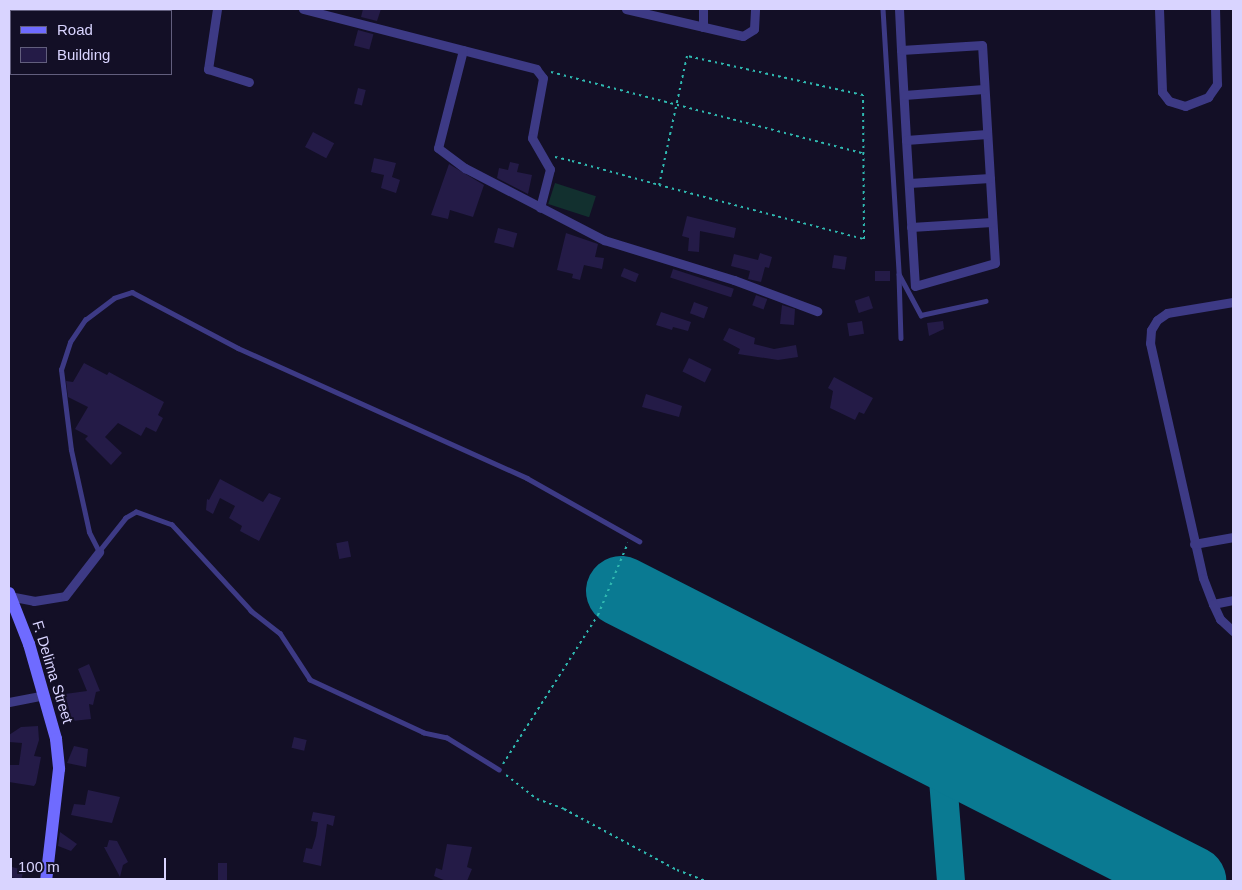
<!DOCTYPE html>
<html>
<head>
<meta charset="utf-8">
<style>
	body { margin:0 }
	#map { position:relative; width:1242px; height:890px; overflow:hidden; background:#130f26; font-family:Helvetica,sans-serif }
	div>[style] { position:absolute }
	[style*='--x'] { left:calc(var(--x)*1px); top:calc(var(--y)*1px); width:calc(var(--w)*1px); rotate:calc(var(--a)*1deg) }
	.green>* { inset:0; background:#12302f; transform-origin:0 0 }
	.taxiway>* { height:28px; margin:-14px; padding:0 14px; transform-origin:14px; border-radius:14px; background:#0a7a92 }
	.runway>* { height:70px; margin:-35px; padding:0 35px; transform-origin:35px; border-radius:35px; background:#0a7a92 }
	.building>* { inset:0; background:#241b47; transform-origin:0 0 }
	.path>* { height:2px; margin-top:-1px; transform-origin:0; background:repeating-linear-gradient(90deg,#2fb8b0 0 2.5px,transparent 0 6.5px) }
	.lane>* { height:4.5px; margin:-2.25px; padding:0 2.25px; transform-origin:2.25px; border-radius:2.25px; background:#3d3a85 }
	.street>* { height:9px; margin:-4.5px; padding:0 4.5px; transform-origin:4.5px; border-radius:4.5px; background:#3d3a85 }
	.secondary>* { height:12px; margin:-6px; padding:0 6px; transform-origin:6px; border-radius:6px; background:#6f6bff }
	span { translate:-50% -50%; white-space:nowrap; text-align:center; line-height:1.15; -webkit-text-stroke:4px #130f26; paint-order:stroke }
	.street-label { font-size:15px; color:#d9d4ff }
	.frame { position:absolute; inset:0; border:10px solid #d9d4ff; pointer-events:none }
	.legend { position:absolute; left:10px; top:10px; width:162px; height:65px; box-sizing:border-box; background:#130f26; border:1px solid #625e7d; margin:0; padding:6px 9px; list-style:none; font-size:15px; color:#d9d4ff }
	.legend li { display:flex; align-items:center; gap:10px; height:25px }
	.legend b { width:25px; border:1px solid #625e7d }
	.scale { position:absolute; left:10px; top:858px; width:156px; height:22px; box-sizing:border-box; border:2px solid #d9d4ff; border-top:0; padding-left:6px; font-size:15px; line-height:18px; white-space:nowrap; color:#d9d4ff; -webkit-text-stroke:4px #130f26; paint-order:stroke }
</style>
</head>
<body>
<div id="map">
	<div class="green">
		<div style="left:555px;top:183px;width:43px;height:22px;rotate:18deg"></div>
	</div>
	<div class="taxiway">
		<div style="--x:941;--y:754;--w:127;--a:85.5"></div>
	</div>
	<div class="runway">
		<div style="--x:621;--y:591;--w:640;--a:26.97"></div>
	</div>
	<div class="building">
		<div style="clip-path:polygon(363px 9px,381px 9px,377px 21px,361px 17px)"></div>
		<div style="left:358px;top:30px;width:16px;height:16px;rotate:15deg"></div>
		<div style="left:358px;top:88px;width:8px;height:16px;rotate:14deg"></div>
		<div style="left:313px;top:132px;width:24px;height:17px;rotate:28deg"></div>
		<div style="clip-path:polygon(374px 158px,396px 163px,392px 177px,400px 180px,396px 193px,381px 188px,384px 175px,371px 172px)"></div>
		<div style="clip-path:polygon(510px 162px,519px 164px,517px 172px,532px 175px,528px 194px,497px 178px,499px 168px,508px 170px)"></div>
		<div style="clip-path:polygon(449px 164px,484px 185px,473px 217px,450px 210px,448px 219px,431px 215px)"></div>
		<div style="clip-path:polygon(687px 216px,736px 228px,734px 238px,700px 231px,699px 252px,688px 251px,689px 238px,682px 236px)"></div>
		<div style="left:498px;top:228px;width:20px;height:15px;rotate:15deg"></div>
		<div style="clip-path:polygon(566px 233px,598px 244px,595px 257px,604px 258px,602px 269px,584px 265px,580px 280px,572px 278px,573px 274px,557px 270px)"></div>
		<div style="clip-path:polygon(760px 253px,772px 257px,769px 268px,765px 267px,761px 282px,748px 279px,750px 271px,731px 266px,734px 254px,758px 260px)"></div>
		<div style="left:834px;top:255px;width:13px;height:13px;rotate:9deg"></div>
		<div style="left:624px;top:268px;width:16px;height:9px;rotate:22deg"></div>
		<div style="left:673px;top:269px;width:64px;height:9px;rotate:18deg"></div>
		<div style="left:890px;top:271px;width:10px;height:15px;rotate:90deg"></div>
		<div style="left:756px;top:295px;width:12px;height:11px;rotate:20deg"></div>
		<div style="left:869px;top:296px;width:13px;height:15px;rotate:72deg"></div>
		<div style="left:694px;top:302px;width:15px;height:12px;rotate:20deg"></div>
		<div style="clip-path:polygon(782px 305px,795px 309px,794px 325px,780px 324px)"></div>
		<div style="clip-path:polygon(661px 312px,691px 322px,688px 331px,673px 327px,672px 330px,656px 325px)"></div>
		<div style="left:862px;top:321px;width:13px;height:15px;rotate:81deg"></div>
		<div style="clip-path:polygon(943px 321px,944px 329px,929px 336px,927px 323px)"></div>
		<div style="clip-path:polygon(729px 328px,755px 338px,754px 344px,774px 349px,796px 345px,798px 357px,778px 360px,738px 354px,740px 349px,723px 340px)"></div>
		<div style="left:689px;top:358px;width:25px;height:15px;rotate:26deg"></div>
		<div style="clip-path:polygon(84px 363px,107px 375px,109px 372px,164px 402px,158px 415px,163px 418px,156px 432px,146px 427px,141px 436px,118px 423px,105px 437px,122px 453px,111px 465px,85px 439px,88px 436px,75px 429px,88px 407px,68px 397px,66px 381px,73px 382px)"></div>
		<div style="clip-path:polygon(834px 377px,873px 398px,864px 414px,859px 412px,855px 420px,830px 408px,833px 391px,828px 388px)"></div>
		<div style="clip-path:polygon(646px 394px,682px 406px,679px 417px,642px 407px)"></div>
		<div style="clip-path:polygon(220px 479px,263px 502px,269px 493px,281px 498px,259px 541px,240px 531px,242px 526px,229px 518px,235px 506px,220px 498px,213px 514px,206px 510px,207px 499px,209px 500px)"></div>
		<div style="left:348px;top:541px;width:16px;height:12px;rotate:79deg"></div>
		<div style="clip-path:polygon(89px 664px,100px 691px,96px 692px,93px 705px,89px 704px,91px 719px,72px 721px,65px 694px,87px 691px,78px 669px)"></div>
		<div style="clip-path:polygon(38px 726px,39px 740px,34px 756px,41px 757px,36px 783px,34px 786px,9px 782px,9px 765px,19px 765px,22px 743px,9px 742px,9px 735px,21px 727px)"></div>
		<div style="left:294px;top:737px;width:13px;height:11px;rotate:13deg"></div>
		<div style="clip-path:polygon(74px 746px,88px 749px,86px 767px,67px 763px)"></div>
		<div style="clip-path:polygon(88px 790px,120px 797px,112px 823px,71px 815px,74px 804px,85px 805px)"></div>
		<div style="clip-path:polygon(313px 812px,335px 816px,333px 826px,327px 824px,321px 866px,303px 862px,306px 848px,312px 849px,316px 836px,318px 822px,311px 821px)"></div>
		<div style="clip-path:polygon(60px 832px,77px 844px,71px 851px,58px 846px)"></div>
		<div style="clip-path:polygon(109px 840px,117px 841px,128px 862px,123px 865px,120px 877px,104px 847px,107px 847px)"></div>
		<div style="clip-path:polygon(447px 844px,472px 847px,467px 867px,472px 869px,467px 881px,446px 881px,434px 876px,436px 868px,442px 870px)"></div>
		<div style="left:218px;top:863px;width:9px;height:18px"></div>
		<div style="left:12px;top:867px;width:12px;height:10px;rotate:14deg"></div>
	</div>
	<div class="path">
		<div style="--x:551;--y:72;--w:322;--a:14.6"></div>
		<div style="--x:555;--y:157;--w:17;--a:13"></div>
		<div style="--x:572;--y:161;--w:90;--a:15.4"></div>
		<div style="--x:659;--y:185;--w:212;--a:14.8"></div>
		<div style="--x:864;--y:239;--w:144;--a:-90.4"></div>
		<div style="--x:863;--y:95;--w:180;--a:-167.5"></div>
		<div style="--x:687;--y:56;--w:132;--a:102.2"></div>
		<div style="--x:503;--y:764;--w:177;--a:-57.5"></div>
		<div style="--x:598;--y:615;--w:78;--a:-67.4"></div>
		<div style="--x:506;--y:775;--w:39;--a:38"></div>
		<div style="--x:537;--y:799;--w:29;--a:20"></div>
		<div style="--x:564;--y:809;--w:128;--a:28.4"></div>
		<div style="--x:677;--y:870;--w:30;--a:21"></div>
	</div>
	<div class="lane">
		<div style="--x:883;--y:9;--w:265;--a:86.5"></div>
		<div style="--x:899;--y:274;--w:47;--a:61.8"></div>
		<div style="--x:921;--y:315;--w:66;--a:-12.3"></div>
		<div style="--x:899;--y:275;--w:63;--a:88.2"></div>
		<div style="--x:499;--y:770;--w:61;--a:-148.4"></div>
		<div style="--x:447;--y:738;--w:24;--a:-168"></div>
		<div style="--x:424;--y:733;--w:126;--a:-155.1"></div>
		<div style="--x:310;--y:680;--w:55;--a:-123.1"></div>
		<div style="--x:280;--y:634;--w:37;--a:-142"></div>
		<div style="--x:251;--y:611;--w:117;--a:-132.6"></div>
		<div style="--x:172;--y:525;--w:38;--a:-160"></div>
		<div style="--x:136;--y:512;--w:12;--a:149"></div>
		<div style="--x:126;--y:518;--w:43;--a:128.5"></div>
		<div style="--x:99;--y:552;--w:22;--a:-117"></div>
		<div style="--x:89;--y:532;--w:84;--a:-102.4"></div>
		<div style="--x:71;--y:450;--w:81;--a:-97.1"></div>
		<div style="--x:61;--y:370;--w:29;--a:-72"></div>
		<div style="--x:70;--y:342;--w:27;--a:-56"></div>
		<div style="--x:85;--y:320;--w:36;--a:-37"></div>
		<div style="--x:114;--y:298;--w:19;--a:-18"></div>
		<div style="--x:132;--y:292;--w:120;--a:27.8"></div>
		<div style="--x:238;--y:348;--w:317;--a:24.2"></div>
		<div style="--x:527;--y:478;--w:129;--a:29.4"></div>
	</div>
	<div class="street">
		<div style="--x:217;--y:9;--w:61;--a:98.5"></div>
		<div style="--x:208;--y:69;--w:43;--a:17.6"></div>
		<div style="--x:303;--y:9;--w:241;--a:14.4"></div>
		<div style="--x:536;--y:69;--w:11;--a:52"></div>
		<div style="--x:543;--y:78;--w:61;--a:100.4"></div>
		<div style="--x:532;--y:138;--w:36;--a:60"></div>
		<div style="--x:550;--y:169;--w:40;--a:104.4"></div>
		<div style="--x:626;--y:9;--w:120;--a:13"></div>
		<div style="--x:743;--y:36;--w:13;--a:-32"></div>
		<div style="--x:754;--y:29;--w:20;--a:-87"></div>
		<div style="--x:703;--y:9;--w:18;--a:90"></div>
		<div style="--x:899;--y:9;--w:41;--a:87.2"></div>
		<div style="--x:901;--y:50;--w:90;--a:86.8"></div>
		<div style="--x:906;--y:140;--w:146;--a:86.5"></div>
		<div style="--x:915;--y:286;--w:83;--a:-16"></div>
		<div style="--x:995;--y:263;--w:218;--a:-93.4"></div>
		<div style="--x:982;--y:45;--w:81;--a:176.5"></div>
		<div style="--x:1159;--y:9;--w:83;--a:87.9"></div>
		<div style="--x:1162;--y:92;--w:11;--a:52"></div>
		<div style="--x:1169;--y:101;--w:17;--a:17"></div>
		<div style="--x:1185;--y:106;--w:25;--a:-21"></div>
		<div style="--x:1208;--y:97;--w:16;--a:-55"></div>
		<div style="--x:1217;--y:84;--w:75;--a:-91.5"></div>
		<div style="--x:463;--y:50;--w:101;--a:104.3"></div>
		<div style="--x:438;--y:148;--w:34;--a:37"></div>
		<div style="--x:465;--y:168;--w:157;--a:27.4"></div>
		<div style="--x:604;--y:240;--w:136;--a:17.1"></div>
		<div style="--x:734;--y:280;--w:89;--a:20.5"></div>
		<div style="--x:904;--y:95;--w:80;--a:-4.3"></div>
		<div style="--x:906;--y:140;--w:81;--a:-4.2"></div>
		<div style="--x:909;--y:183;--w:81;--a:-3.5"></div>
		<div style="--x:911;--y:227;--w:81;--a:-3.5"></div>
		<div style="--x:1233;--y:302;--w:67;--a:170.5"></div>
		<div style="--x:1167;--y:313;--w:12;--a:145"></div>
		<div style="--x:1157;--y:320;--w:12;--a:121"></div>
		<div style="--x:1151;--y:330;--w:13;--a:94"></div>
		<div style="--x:1150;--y:343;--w:241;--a:77.3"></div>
		<div style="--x:1203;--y:578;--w:28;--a:69"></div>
		<div style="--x:1213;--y:604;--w:20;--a:-11"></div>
		<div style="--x:1194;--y:544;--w:40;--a:-10"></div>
		<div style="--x:9;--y:596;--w:25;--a:11"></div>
		<div style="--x:34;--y:601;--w:31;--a:-9"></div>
		<div style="--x:65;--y:596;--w:56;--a:-52.3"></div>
		<div style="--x:1213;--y:604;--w:17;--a:65"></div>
		<div style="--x:1220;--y:619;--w:18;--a:43"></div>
		<div style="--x:9;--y:702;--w:36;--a:-11"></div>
	</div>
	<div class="secondary">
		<div style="--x:9;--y:593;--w:55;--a:68.6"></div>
		<div style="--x:29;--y:644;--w:99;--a:74.1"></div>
		<div style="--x:56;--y:739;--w:30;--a:84"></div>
		<div style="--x:59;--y:769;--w:113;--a:96.6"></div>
	</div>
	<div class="street-label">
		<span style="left:53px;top:672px;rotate:73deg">F. Delima Street</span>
	</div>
	<div class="frame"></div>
	<ul class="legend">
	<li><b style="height:6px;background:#6f6bff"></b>Road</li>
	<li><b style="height:14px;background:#241b47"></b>Building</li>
	</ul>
	<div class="scale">100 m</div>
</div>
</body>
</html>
